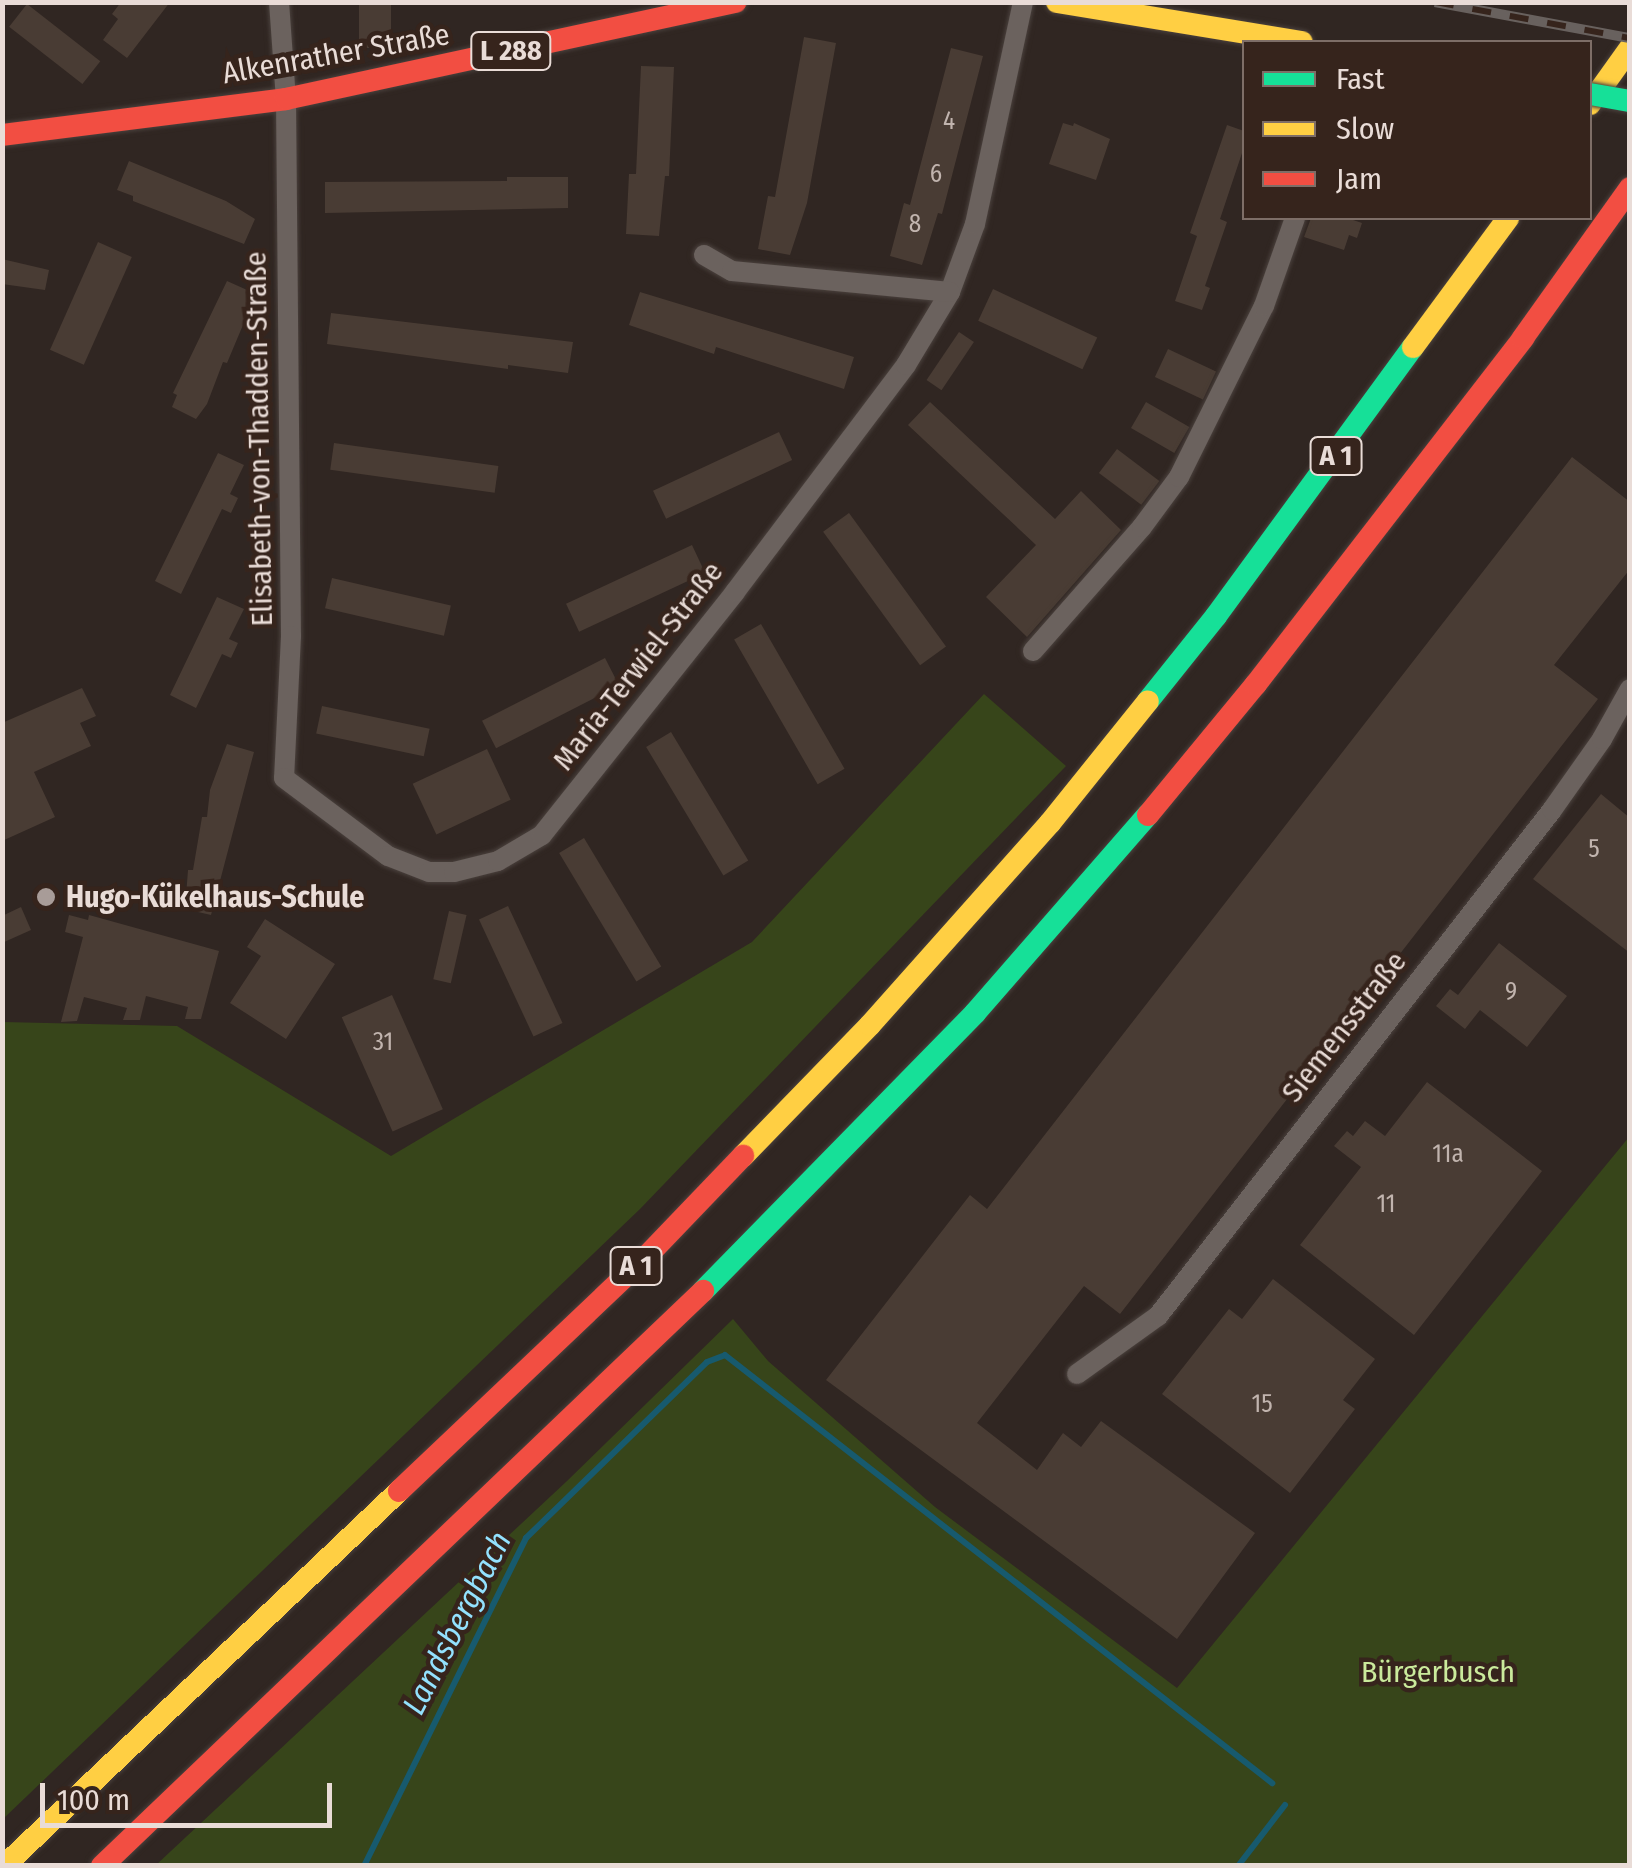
<!DOCTYPE html>
<html>
<head>
<meta charset="utf-8">
<style>
	body { margin:0 }
	#map { position:relative; width:1632px; height:1868px; overflow:hidden; background:#302622; font-family:"Fira Sans Condensed",sans-serif }
	div>[style] { position:absolute }
	[style*='--x'] { left:calc(var(--x)*1px); top:calc(var(--y)*1px); width:calc(var(--w)*1px); rotate:calc(var(--a)*1deg) }
	.green>* { inset:0; background:#37451a }
	.stream>* { height:6px; margin:-3px; padding:0 3px; transform-origin:3px; border-radius:3px; background:#175a6e }
	.building>* { inset:0; background:#493c34; transform-origin:0 0 }
	.roads { filter:drop-shadow(0 0 2px #4a413d) drop-shadow(0 0 2px #4a413d) }
	.street>* { height:20px; margin:-10px; padding:0 10px; transform-origin:10px; border-radius:10px; background:#6b625e }
	.fast>* { height:22px; margin:-11px; padding:0 11px; transform-origin:11px; border-radius:11px; background:#16e098 }
	.slow>* { height:22px; margin:-11px; padding:0 11px; transform-origin:11px; border-radius:11px; background:#ffcf43 }
	.jam>* { height:22px; margin:-11px; padding:0 11px; transform-origin:11px; border-radius:11px; background:#f24e42 }
	.rail>* { height:10px; margin-top:-5px; transform-origin:0; background:repeating-linear-gradient(90deg,#36241c 0 19px,#68615e 0 38px); box-sizing:border-box; border-block:2px solid #68615e }
	.bridges { filter:drop-shadow(0 0 2px #4a413d) drop-shadow(0 0 2px #4a413d) }
	.fast-bridge>* { height:22px; margin:-11px; padding:0 11px; transform-origin:11px; border-radius:11px; background:#16e098 }
	.dots>* { width:28px; height:28px; translate:-50% -50%; box-sizing:border-box; border:5px solid #36241c; border-radius:50% }
	span { translate:-50% -50%; white-space:nowrap; text-align:center; line-height:1.15; -webkit-text-stroke:9px #36241c; paint-order:stroke }
	.number-label { font-size:25px; color:#c1b4ae }
	.number-label span { -webkit-text-stroke-width:0 }
	.shield-label span { padding:2px 8px; background:#36241c; border:2px solid; border-radius:8px; -webkit-text-stroke-width:0 }
	.shield-label { font-size:28px; color:#e9dcd7; font-weight:700 }
	.street-label { font-size:30px; color:#e9dcd7 }
	.poi-label { font-size:30px; color:#e9dcd7; font-weight:700 }
	.left { translate:0 -50%; text-align:left }
	.park-label { font-size:30px; color:#caea9c }
	.water-label { font-size:32px; color:#93e1fe; font-style:italic }
	.frame { position:absolute; inset:0; border:5px solid #e9dcd7; pointer-events:none }
	.legend { position:absolute; left:1242px; top:40px; width:350px; height:180px; box-sizing:border-box; background:#36241c; border:2px solid #7e6e67; margin:0; padding:12px 18px; list-style:none; font-size:30px; color:#e9dcd7 }
	.legend li { display:flex; align-items:center; gap:20px; height:50px }
	.legend b { width:50px; border:2px solid #7e6e67 }
	.scale { position:absolute; left:40px; top:1783px; width:292px; height:45px; box-sizing:border-box; border:5px solid #e9dcd7; border-top:0; padding-left:12px; font-size:30px; line-height:35px; white-space:nowrap; color:#e9dcd7; -webkit-text-stroke:8px #36241c; paint-order:stroke }
</style>
</head>
<body>
<div id="map">
	<div class="green">
		<div style="clip-path:polygon(984px 694px,1066px 766px,640px 1209px,3px 1819px,3px 1022px,177px 1026px,391px 1156px,752px 942px)"></div>
		<div style="clip-path:polygon(1629px 1137px,1629px 1865px,156px 1865px,567px 1481px,733px 1319px,768px 1361px,935px 1507px,1177px 1688px)"></div>
	</div>
	<div class="stream">
		<div style="--x:364;--y:1866;--w:366;--a:-63.7"></div>
		<div style="--x:526;--y:1538;--w:252;--a:-44.2"></div>
		<div style="--x:707;--y:1362;--w:19;--a:-21"></div>
		<div style="--x:725;--y:1355;--w:695;--a:38.04"></div>
		<div style="--x:1238;--y:1866;--w:77;--a:-52.4"></div>
	</div>
	<div class="building">
		<div style="clip-path:polygon(121px 2px,170px 2px,127px 58px,103px 40px,118px 19px,112px 14px)"></div>
		<div style="left:359px;top:2px;width:32px;height:46px"></div>
		<div style="left:27px;top:4px;width:93px;height:29px;rotate:38deg"></div>
		<div style="clip-path:polygon(804px 37px,836px 43px,807px 203px,790px 255px,758px 249px,768px 196px,775px 197px)"></div>
		<div style="clip-path:polygon(951px 48px,983px 56px,942px 214px,938px 213px,922px 265px,890px 256px,904px 203px,910px 205px)"></div>
		<div style="clip-path:polygon(641px 66px,674px 67px,669px 176px,665px 176px,659px 236px,626px 234px,629px 174px,636px 174px)"></div>
		<div style="clip-path:polygon(1063px 123px,1073px 126px,1074px 123px,1110px 139px,1096px 180px,1049px 164px)"></div>
		<div style="clip-path:polygon(1227px 125px,1244px 131px,1244px 147px,1220px 219px,1227px 222px,1205px 286px,1210px 288px,1202px 310px,1175px 301px,1197px 236px,1190px 233px)"></div>
		<div style="clip-path:polygon(129px 161px,226px 201px,255px 219px,244px 244px,133px 201px,133px 196px,117px 190px)"></div>
		<div style="clip-path:polygon(507px 177px,568px 177px,568px 208px,325px 213px,325px 182px,507px 181px)"></div>
		<div style="clip-path:polygon(1311px 218px,1347px 218px,1362px 223px,1357px 238px,1349px 235px,1344px 250px,1304px 237px)"></div>
		<div style="left:98px;top:242px;width:37px;height:118px;rotate:24deg"></div>
		<div style="clip-path:polygon(2px 259px,49px 270px,45px 290px,2px 284px)"></div>
		<div style="clip-path:polygon(227px 281px,256px 294px,227px 363px,223px 362px,207px 404px,196px 419px,172px 407px,177px 395px,173px 393px)"></div>
		<div style="left:993px;top:289px;width:115px;height:35px;rotate:25deg"></div>
		<div style="clip-path:polygon(640px 292px,854px 357px,844px 389px,716px 347px,714px 354px,629px 325px)"></div>
		<div style="clip-path:polygon(331px 313px,573px 342px,568px 373px,508px 365px,508px 369px,327px 344px)"></div>
		<div style="left:959px;top:332px;width:18px;height:58px;rotate:34deg"></div>
		<div style="left:1168px;top:349px;width:53px;height:31px;rotate:25deg"></div>
		<div style="clip-path:polygon(930px 402px,1055px 519px,1081px 491px,1121px 530px,1027px 637px,986px 597px,1036px 545px,908px 425px)"></div>
		<div style="left:1146px;top:402px;width:50px;height:30px;rotate:30deg"></div>
		<div style="left:779px;top:432px;width:31px;height:139px;rotate:65deg"></div>
		<div style="left:334px;top:443px;width:166px;height:27px;rotate:8deg"></div>
		<div style="left:1117px;top:449px;width:53px;height:30px;rotate:37deg"></div>
		<div style="clip-path:polygon(218px 453px,244px 465px,230px 494px,238px 498px,231px 513px,222px 509px,181px 594px,155px 581px)"></div>
		<div style="clip-path:polygon(1572px 457px,1630px 502px,1630px 569px,1554px 665px,1598px 699px,1120px 1314px,1084px 1286px,977px 1423px,1037px 1470px,1063px 1433px,1081px 1447px,1101px 1421px,1255px 1533px,1177px 1639px,826px 1380px,970px 1195px,987px 1209px)"></div>
		<div style="left:849px;top:513px;width:165px;height:32px;rotate:54deg"></div>
		<div style="left:692px;top:545px;width:31px;height:139px;rotate:65deg"></div>
		<div style="left:332px;top:578px;width:122px;height:31px;rotate:13deg"></div>
		<div style="clip-path:polygon(217px 597px,244px 609px,229px 639px,238px 643px,231px 658px,222px 654px,196px 708px,170px 695px)"></div>
		<div style="left:761px;top:624px;width:167px;height:31px;rotate:60deg"></div>
		<div style="left:605px;top:658px;width:31px;height:138px;rotate:63deg"></div>
		<div style="clip-path:polygon(82px 688px,96px 716px,80px 723px,91px 746px,34px 772px,55px 817px,2px 841px,2px 723px)"></div>
		<div style="left:322px;top:706px;width:110px;height:28px;rotate:12deg"></div>
		<div style="left:671px;top:732px;width:150px;height:29px;rotate:59deg"></div>
		<div style="clip-path:polygon(227px 744px,254px 752px,211px 915px,185px 909px,188px 870px,193px 870px,202px 817px,207px 817px,210px 790px)"></div>
		<div style="left:487px;top:749px;width:56px;height:82px;rotate:65deg"></div>
		<div style="clip-path:polygon(1601px 794px,1630px 818px,1630px 953px,1533px 879px)"></div>
		<div style="left:584px;top:838px;width:150px;height:29px;rotate:59deg"></div>
		<div style="left:508px;top:906px;width:129px;height:32px;rotate:65deg"></div>
		<div style="clip-path:polygon(21px 907px,31px 930px,2px 943px,2px 916px)"></div>
		<div style="left:449px;top:911px;width:18px;height:70px;rotate:13deg"></div>
		<div style="clip-path:polygon(69px 915px,88px 920px,89px 915px,219px 951px,201px 1019px,185px 1019px,188px 1007px,146px 996px,140px 1020px,123px 1020px,127px 1008px,84px 997px,77px 1021px,61px 1022px,83px 937px,65px 932px)"></div>
		<div style="clip-path:polygon(265px 919px,335px 964px,286px 1039px,230px 1003px,261px 956px,247px 947px)"></div>
		<div style="clip-path:polygon(1499px 943px,1567px 996px,1527px 1047px,1480px 1010px,1465px 1029px,1436px 1006px,1450px 989px,1458px 995px)"></div>
		<div style="left:392px;top:995px;width:125px;height:55px;rotate:66deg"></div>
		<div style="clip-path:polygon(1427px 1082px,1542px 1171px,1414px 1335px,1300px 1245px,1361px 1167px,1334px 1146px,1347px 1131px,1353px 1136px,1365px 1121px,1385px 1136px)"></div>
		<div style="clip-path:polygon(1273px 1279px,1375px 1359px,1343px 1400px,1355px 1409px,1290px 1493px,1162px 1394px,1229px 1309px,1242px 1319px)"></div>
	</div>
	<div class="roads">
		<div class="street">
			<div style="--x:279;--y:2;--w:97;--a:85.9"></div>
			<div style="--x:286;--y:99;--w:537;--a:89.47"></div>
			<div style="--x:291;--y:636;--w:142;--a:92.8"></div>
			<div style="--x:284;--y:778;--w:130;--a:36.9"></div>
			<div style="--x:388;--y:856;--w:44;--a:21.3"></div>
			<div style="--x:429;--y:872;--w:25;--a:0"></div>
			<div style="--x:454;--y:872;--w:45;--a:-14"></div>
			<div style="--x:498;--y:861;--w:51;--a:-30.6"></div>
			<div style="--x:542;--y:835;--w:310;--a:-51.5"></div>
			<div style="--x:735;--y:592;--w:284;--a:-53"></div>
			<div style="--x:906;--y:365;--w:85;--a:-58.9"></div>
			<div style="--x:950;--y:292;--w:72;--a:-69.8"></div>
			<div style="--x:975;--y:224;--w:227;--a:-77.8"></div>
			<div style="--x:704;--y:255;--w:32;--a:30"></div>
			<div style="--x:732;--y:271;--w:219;--a:5.5"></div>
			<div style="--x:1033;--y:651;--w:165;--a:-48.7"></div>
			<div style="--x:1142;--y:527;--w:62;--a:-53.5"></div>
			<div style="--x:1179;--y:477;--w:191;--a:-63.6"></div>
			<div style="--x:1264;--y:306;--w:93;--a:-70.6"></div>
			<div style="--x:1077;--y:1374;--w:100;--a:-35.6"></div>
			<div style="--x:1158;--y:1316;--w:641;--a:-52.09"></div>
			<div style="--x:1552;--y:810;--w:87;--a:-54.8"></div>
			<div style="--x:1602;--y:739;--w:57;--a:-60.8"></div>
		</div>
		<div class="fast">
			<div style="--x:1148;--y:701;--w:109;--a:-51.3"></div>
			<div style="--x:1216;--y:616;--w:333;--a:-53.8"></div>
			<div style="--x:703;--y:1291;--w:389;--a:-45.6"></div>
			<div style="--x:975;--y:1013;--w:263;--a:-48.9"></div>
		</div>
		<div class="slow">
			<div style="--x:1057;--y:2;--w:248;--a:9.3"></div>
			<div style="--x:1590;--y:104;--w:69;--a:-54.5"></div>
			<div style="--x:1413;--y:347;--w:160;--a:-53.6"></div>
			<div style="--x:743;--y:1156;--w:182;--a:-45.9"></div>
			<div style="--x:870;--y:1025;--w:271;--a:-48.3"></div>
			<div style="--x:1050;--y:823;--w:156;--a:-51.2"></div>
			<div style="--x:4;--y:1866;--w:545;--a:-43.51"></div>
		</div>
		<div class="jam">
			<div style="--x:2;--y:135;--w:286;--a:-7.2"></div>
			<div style="--x:286;--y:99;--w:460;--a:-12.2"></div>
			<div style="--x:1148;--y:815;--w:170;--a:-50.5"></div>
			<div style="--x:1256;--y:684;--w:437;--a:-52.3"></div>
			<div style="--x:1523;--y:338;--w:184;--a:-54.5"></div>
			<div style="--x:399;--y:1491;--w:342;--a:-43.5"></div>
			<div style="--x:647;--y:1256;--w:139;--a:-46.2"></div>
			<div style="--x:102;--y:1866;--w:832;--a:-43.73"></div>
		</div>
	</div>
	<div class="rail">
		<div style="--x:1435;--y:2;--w:198;--a:10.5"></div>
	</div>
	<div class="bridges">
		<div class="fast-bridge">
			<div style="--x:1590;--y:94;--w:41;--a:9.9"></div>
		</div>
	</div>
	<div class="dots">
		<div style="left:46px;top:897px;background:#a89c98"></div>
	</div>
	<div class="number-label">
		<span style="left:949px;top:121px">4</span>
		<span style="left:936px;top:174px">6</span>
		<span style="left:915px;top:224px">8</span>
		<span style="left:1594px;top:849px">5</span>
		<span style="left:1511px;top:992px">9</span>
		<span style="left:383px;top:1042px">31</span>
		<span style="left:1448px;top:1154px">11a</span>
		<span style="left:1386px;top:1204px">11</span>
		<span style="left:1262px;top:1404px">15</span>
	</div>
	<div class="shield-label">
		<span style="left:511px;top:51px">L 288</span>
		<span style="left:1336px;top:456px">A 1</span>
		<span style="left:636px;top:1266px">A 1</span>
	</div>
	<div class="street-label">
		<span style="left:336px;top:54px;rotate:-10deg">Alkenrather Straße</span>
		<span style="left:259px;top:439px;rotate:-91deg">Elisabeth-von-Thadden-Straße</span>
		<span style="left:638px;top:666px;rotate:-52deg">Maria-Terwiel-Straße</span>
		<span style="left:1344px;top:1027px;rotate:-52deg">Siemensstraße</span>
	</div>
	<div class="poi-label">
		<span class="left" style="left:66px;top:897px">Hugo-Kükelhaus-Schule</span>
	</div>
	<div class="park-label">
		<span style="left:1438px;top:1672px">Bürgerbusch</span>
	</div>
	<div class="water-label">
		<span style="left:457px;top:1623px;rotate:-63deg">Landsbergbach</span>
	</div>
	<div class="frame"></div>
	<ul class="legend">
	<li><b style="height:12px;background:#16e098"></b>Fast</li>
	<li><b style="height:12px;background:#ffcf43"></b>Slow</li>
	<li><b style="height:12px;background:#f24e42"></b>Jam</li>
	</ul>
	<div class="scale">100 m</div>
</div>
</body>
</html>
